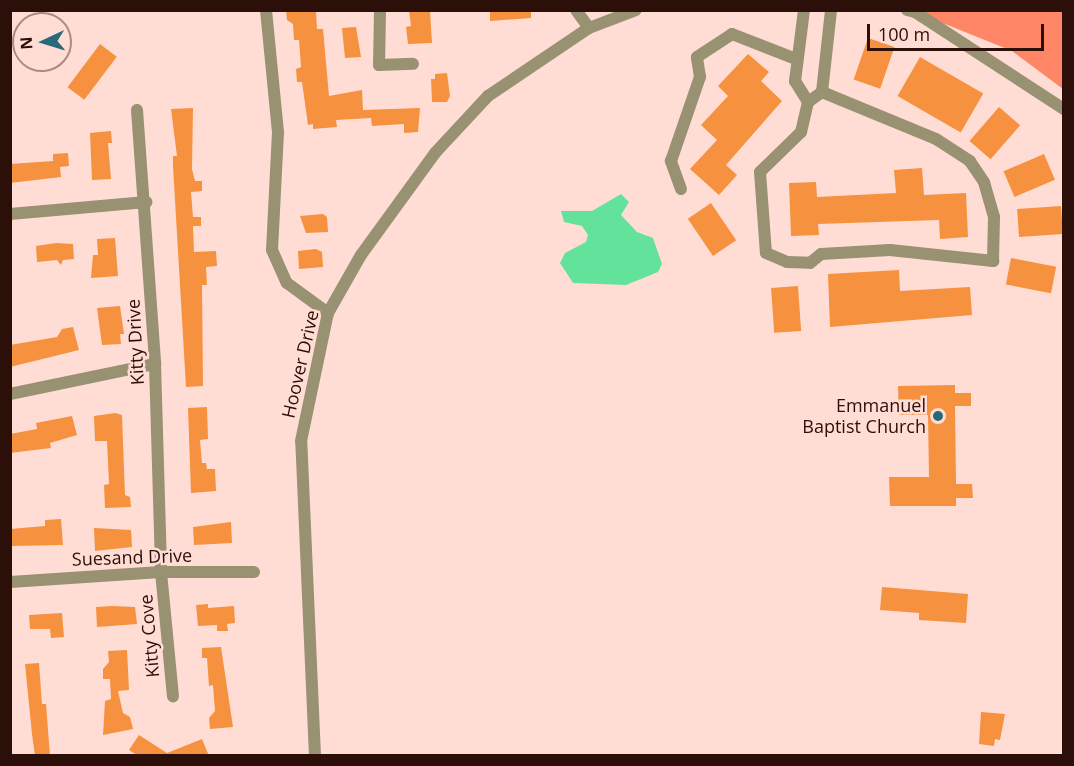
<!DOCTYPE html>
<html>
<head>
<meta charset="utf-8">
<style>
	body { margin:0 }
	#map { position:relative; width:1074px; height:766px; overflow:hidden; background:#ffddd4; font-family:"Open Sans",sans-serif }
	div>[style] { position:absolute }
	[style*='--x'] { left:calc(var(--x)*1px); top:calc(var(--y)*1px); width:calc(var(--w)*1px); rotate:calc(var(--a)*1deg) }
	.forest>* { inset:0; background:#fe8565 }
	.water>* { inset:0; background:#62e29a }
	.building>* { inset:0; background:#f6913f; transform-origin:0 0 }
	.street>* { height:12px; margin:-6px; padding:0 6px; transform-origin:6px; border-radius:6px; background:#989172 }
	.dots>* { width:16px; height:16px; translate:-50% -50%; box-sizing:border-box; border:3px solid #ffddd4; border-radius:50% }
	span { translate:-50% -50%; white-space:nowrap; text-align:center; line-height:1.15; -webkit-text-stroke:5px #ffddd4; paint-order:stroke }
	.street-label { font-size:18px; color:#2c0f08 }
	.poi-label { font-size:18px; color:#2c0f08 }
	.right { translate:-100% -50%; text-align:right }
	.frame { position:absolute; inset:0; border:12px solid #2c0f08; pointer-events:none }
	.north { position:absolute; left:12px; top:12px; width:60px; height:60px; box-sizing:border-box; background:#ffddd4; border:2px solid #ab8b82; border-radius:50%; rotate:266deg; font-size:16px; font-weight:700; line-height:24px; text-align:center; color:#2c0f08 }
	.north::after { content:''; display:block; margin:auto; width:21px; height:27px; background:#276b7b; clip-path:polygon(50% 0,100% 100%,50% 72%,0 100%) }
	.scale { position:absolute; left:867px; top:24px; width:177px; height:27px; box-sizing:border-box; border:3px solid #2c0f08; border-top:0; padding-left:8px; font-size:18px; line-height:21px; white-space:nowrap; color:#2c0f08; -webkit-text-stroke:4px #ffddd4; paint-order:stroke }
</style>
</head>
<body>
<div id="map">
	<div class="forest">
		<div style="clip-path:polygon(913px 11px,1063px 11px,1063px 89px,1012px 51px)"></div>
	</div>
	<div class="water">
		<div style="clip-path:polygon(621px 194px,629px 202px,621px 215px,637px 232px,653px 238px,662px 264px,658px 272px,626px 285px,573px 283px,560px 263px,565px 253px,586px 242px,588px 235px,582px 226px,564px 222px,561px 211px,592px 211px)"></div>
	</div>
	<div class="building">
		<div style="clip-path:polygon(286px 10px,316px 10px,317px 29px,323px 29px,329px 96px,362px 90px,363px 110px,420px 108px,418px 132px,404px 133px,404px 124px,372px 126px,371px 118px,336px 120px,337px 127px,313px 129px,313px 124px,308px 125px,302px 82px,297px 82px,296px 69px,301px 67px,299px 40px,294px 40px,293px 24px,287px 20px)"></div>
		<div style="clip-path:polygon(409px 10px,430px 10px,432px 43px,408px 44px,406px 27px,411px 26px)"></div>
		<div style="clip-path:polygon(490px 10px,531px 10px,531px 18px,490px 21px)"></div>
		<div style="clip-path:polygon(356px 27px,361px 57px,345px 58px,342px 28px)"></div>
		<div style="left:868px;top:38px;width:28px;height:44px;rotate:19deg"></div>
		<div style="left:100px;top:44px;width:21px;height:54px;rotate:37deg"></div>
		<div style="clip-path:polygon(748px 54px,769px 72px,761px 81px,782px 101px,726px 165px,737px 175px,719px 195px,690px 169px,717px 140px,701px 125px,728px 96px,718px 86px)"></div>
		<div style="left:920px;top:57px;width:73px;height:45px;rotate:30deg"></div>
		<div style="clip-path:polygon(447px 73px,450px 96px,447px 102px,432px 102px,431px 79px,435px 79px,435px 74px)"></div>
		<div style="left:999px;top:107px;width:28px;height:45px;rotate:41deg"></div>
		<div style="clip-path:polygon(193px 108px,192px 169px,195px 181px,202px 181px,202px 191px,191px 192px,193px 217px,201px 217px,201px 226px,193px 226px,194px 252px,216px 251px,217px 266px,206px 267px,207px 285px,202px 285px,203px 386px,186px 387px,173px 166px,173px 156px,177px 156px,171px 109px)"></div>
		<div style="clip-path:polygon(111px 131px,112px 143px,108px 143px,111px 179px,92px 180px,90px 133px)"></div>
		<div style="clip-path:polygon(68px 153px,69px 166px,60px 167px,61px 177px,10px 183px,10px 164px,53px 161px,53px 154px)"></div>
		<div style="left:1044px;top:154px;width:28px;height:44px;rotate:67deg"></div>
		<div style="clip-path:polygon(922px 168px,924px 195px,966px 193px,968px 237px,940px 239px,939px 220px,818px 224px,819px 235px,791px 236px,789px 183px,816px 182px,817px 197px,896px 193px,894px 170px)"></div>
		<div style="left:711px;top:203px;width:45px;height:28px;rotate:56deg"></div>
		<div style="left:1061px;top:206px;width:28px;height:44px;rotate:86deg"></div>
		<div style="clip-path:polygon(323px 214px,327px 217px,328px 232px,306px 233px,300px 216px)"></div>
		<div style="clip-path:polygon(115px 238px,118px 276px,91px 278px,93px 255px,98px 255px,97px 239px)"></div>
		<div style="clip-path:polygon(56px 243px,73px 244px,74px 259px,63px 260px,61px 265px,57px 260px,37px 262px,36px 246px)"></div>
		<div style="clip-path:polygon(316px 249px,322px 252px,323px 267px,299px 269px,298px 251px)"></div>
		<div style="left:1011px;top:258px;width:46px;height:27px;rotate:11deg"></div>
		<div style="clip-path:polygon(899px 270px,900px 291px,970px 287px,972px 315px,830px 327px,828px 274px)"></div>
		<div style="left:798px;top:286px;width:45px;height:27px;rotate:86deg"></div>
		<div style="clip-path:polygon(120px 306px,124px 334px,120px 334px,121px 344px,102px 345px,97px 308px)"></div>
		<div style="clip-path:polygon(73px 327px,79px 350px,10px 367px,10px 345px,57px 337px,62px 329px)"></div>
		<div style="clip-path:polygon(955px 385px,955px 393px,971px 393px,971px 406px,955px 406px,956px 484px,972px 484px,973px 498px,956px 498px,956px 506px,890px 506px,889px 477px,929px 477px,928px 415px,899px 415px,898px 386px)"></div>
		<div style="clip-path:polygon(207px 407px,208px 439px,200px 440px,202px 463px,206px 463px,207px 469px,215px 469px,216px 491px,191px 493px,188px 408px)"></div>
		<div style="clip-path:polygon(115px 413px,122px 415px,125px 495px,130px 497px,131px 507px,105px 508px,104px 485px,109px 484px,107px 441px,95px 441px,94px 416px)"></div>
		<div style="clip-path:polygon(72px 416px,77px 435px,50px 443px,51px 448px,10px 453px,10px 434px,37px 429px,36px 423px)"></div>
		<div style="clip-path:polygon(61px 519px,63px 545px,10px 546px,10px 529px,45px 526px,45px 520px)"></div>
		<div style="clip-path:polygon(231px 522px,232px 543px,194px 545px,193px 527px)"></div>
		<div style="clip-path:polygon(94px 528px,131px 530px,132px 547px,95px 551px)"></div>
		<div style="clip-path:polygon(882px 587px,968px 594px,966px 623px,919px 620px,919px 613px,880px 610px)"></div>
		<div style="clip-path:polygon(208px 604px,208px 608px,234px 606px,235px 623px,227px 624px,228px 631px,217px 631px,217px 625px,198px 626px,196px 605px)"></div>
		<div style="clip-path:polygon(112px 606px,135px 607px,137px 624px,97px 627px,96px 607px)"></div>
		<div style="clip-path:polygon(62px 613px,64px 637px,51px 638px,50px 629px,30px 629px,29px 615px)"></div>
		<div style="clip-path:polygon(221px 647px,233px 727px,210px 729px,209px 718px,215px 711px,213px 685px,209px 686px,207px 658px,202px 658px,202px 648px)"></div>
		<div style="clip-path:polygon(127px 650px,129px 690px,118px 691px,123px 713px,130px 717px,133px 729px,103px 735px,105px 701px,111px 699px,110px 679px,103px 679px,103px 669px,109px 662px,108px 651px)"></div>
		<div style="clip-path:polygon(39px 663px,42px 704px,46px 704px,50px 756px,35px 756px,32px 734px,25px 664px)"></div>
		<div style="clip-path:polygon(981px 712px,1005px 714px,1000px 740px,995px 739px,994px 746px,979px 744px)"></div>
		<div style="clip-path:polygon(139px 735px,167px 753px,202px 739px,209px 756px,138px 756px,129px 750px)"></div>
	</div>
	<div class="street">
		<div style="--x:266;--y:10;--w:123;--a:84.4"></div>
		<div style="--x:278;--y:132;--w:118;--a:92.9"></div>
		<div style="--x:272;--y:250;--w:36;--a:66"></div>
		<div style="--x:287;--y:283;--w:51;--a:36.2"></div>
		<div style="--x:380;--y:10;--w:55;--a:91"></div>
		<div style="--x:379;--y:65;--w:34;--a:-2"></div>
		<div style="--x:576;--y:10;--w:22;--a:54"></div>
		<div style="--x:804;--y:10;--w:72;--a:97.2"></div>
		<div style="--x:795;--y:81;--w:25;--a:58"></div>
		<div style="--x:907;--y:10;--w:8;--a:14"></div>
		<div style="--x:915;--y:12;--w:178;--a:33.1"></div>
		<div style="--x:822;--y:92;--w:17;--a:144"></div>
		<div style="--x:808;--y:102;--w:31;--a:103"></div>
		<div style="--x:801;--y:132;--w:57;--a:135.7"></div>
		<div style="--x:760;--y:172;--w:81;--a:85.8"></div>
		<div style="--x:766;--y:253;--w:23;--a:23"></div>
		<div style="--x:787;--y:262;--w:23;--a:2"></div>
		<div style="--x:810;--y:263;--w:14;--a:-39"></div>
		<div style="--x:821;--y:254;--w:69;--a:-3.3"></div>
		<div style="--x:890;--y:250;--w:104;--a:6.1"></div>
		<div style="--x:993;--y:261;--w:44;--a:-88.7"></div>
		<div style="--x:994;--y:217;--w:36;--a:-106"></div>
		<div style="--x:984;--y:182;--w:25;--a:-124"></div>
		<div style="--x:970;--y:161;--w:40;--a:-147.1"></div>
		<div style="--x:936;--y:139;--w:123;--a:-157.6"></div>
		<div style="--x:822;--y:92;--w:82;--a:-83.7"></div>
		<div style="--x:137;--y:110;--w:255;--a:85.9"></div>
		<div style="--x:155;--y:364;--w:208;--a:88.3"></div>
		<div style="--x:161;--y:572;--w:125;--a:84.5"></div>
		<div style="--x:681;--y:189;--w:30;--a:-110"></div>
		<div style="--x:671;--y:161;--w:89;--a:-71"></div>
		<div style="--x:700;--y:77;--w:20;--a:-99"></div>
		<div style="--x:697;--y:57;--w:42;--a:-33.3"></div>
		<div style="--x:732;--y:34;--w:69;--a:21.3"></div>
		<div style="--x:10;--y:214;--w:137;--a:-5"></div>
		<div style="--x:10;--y:394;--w:148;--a:-11.7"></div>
		<div style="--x:10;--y:582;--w:151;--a:-3.8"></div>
		<div style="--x:161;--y:572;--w:93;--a:0"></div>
		<div style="--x:315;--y:756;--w:315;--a:-92.5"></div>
		<div style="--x:301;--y:441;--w:131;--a:-78.1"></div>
		<div style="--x:328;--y:313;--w:67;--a:-60.4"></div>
		<div style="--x:361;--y:255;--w:126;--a:-54"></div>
		<div style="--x:435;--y:153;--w:78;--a:-47.1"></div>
		<div style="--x:488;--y:96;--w:122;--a:-34"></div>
		<div style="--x:589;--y:28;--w:50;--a:-21"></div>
	</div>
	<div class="dots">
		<div style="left:938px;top:416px;background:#276b7b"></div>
	</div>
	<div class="street-label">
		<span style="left:135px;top:342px;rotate:-93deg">Kitty Drive</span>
		<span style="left:300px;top:364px;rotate:-77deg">Hoover Drive</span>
		<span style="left:132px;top:557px;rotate:-2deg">Suesand Drive</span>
		<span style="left:149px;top:636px;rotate:-95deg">Kitty Cove</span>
	</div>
	<div class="poi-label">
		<span class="right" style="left:926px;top:416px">Emmanuel<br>Baptist Church</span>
	</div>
	<div class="frame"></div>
	<div class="north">N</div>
	<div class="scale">100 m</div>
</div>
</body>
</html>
